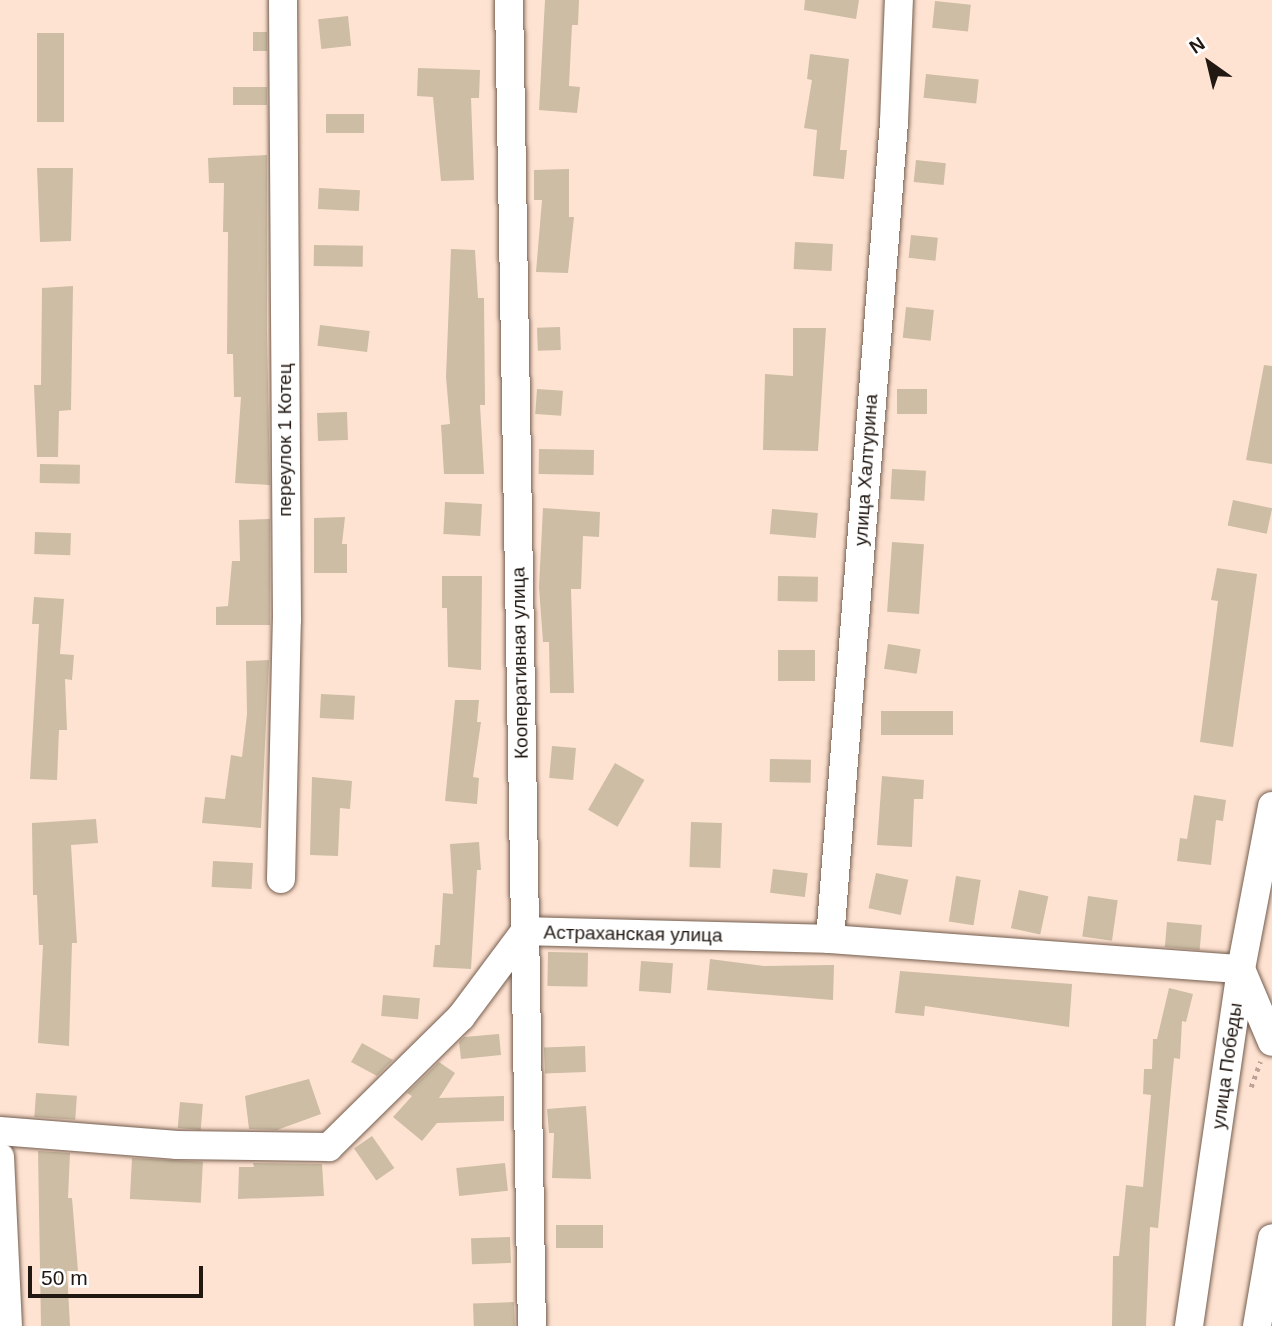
<!DOCTYPE html>
<html>
<head>
<meta charset="utf-8">
<style>
	body { margin:0 }
	#map { position:relative; width:1272px; height:1326px; overflow:hidden; background:#ffe3d2; font-family:Arial,sans-serif }
	div>[style] { position:absolute }
	[style*='--x'] { left:calc(var(--x)*1px); top:calc(var(--y)*1px); width:calc(var(--w)*1px); rotate:calc(var(--a)*1deg) }
	.building>* { inset:0; background:#ccbda4; transform-origin:0 0 }
	.path>* { height:4.5px; margin-top:-2.25px; transform-origin:0; background:repeating-linear-gradient(90deg,#bca598 0 3.5px,transparent 0 8.5px) }
	.roads { filter:drop-shadow(0 0 2px #745d4e) drop-shadow(0 0 2px #745d4e) }
	.minor>* { height:28px; margin:-14px; padding:0 14px; transform-origin:14px; border-radius:14px; background:#fff }
	span { translate:-50% -50%; white-space:nowrap; text-align:center; line-height:1.15; -webkit-text-stroke:5px #fff; paint-order:stroke }
	.street-label { font-size:19px; color:#211812 }
	.north { position:absolute; left:1174px; top:28px; width:70px; height:70px; -webkit-text-stroke:5px #fff; paint-order:stroke; rotate:326deg; font-size:19px; font-weight:700; line-height:28px; text-align:center; color:#211812 }
	.north::after { content:''; display:block; margin:auto; width:24px; height:32px; background:#211812; clip-path:polygon(50% 0,100% 100%,50% 72%,0 100%) }
	.scale { position:absolute; left:28px; top:1266px; width:175px; height:32px; box-sizing:border-box; border:4px solid #211812; border-top:0; padding-left:9px; font-size:21px; line-height:24px; white-space:nowrap; color:#211812; -webkit-text-stroke:5px #fff; paint-order:stroke }
</style>
</head>
<body>
<div id="map">
	<div class="building">
		<div style="clip-path:polygon(545px 0,579px 0,578px 25px,572px 25px,569px 86px,580px 87px,577px 113px,539px 110px)"></div>
		<div style="clip-path:polygon(805px 0,859px 0,856px 19px,804px 10px)"></div>
		<div style="left:935px;top:1px;width:36px;height:27px;rotate:6deg"></div>
		<div style="left:348px;top:16px;width:30px;height:30px;rotate:84deg"></div>
		<div style="left:253px;top:32px;width:14px;height:19px"></div>
		<div style="left:37px;top:33px;width:27px;height:89px"></div>
		<div style="clip-path:polygon(810px 54px,849px 59px,840px 150px,847px 150px,844px 179px,813px 176px,817px 130px,804px 128px,812px 80px,807px 79px)"></div>
		<div style="clip-path:polygon(418px 68px,480px 70px,479px 98px,471px 98px,474px 180px,441px 181px,433px 97px,417px 96px)"></div>
		<div style="left:926px;top:74px;width:53px;height:24px;rotate:6deg"></div>
		<div style="left:267px;top:87px;width:18px;height:34px;rotate:90deg"></div>
		<div style="left:326px;top:114px;width:38px;height:19px"></div>
		<div style="clip-path:polygon(267px 155px,267px 332px,270px 485px,235px 483px,241px 397px,234px 397px,233px 354px,227px 354px,228px 232px,223px 232px,224px 183px,209px 183px,208px 158px)"></div>
		<div style="left:916px;top:160px;width:30px;height:22px;rotate:6deg"></div>
		<div style="clip-path:polygon(37px 168px,73px 168px,71px 241px,40px 242px)"></div>
		<div style="clip-path:polygon(569px 169px,569px 217px,574px 217px,568px 273px,536px 272px,542px 200px,534px 200px,534px 170px)"></div>
		<div style="left:319px;top:188px;width:41px;height:21px;rotate:3deg"></div>
		<div style="left:911px;top:235px;width:27px;height:23px;rotate:6deg"></div>
		<div style="left:795px;top:242px;width:38px;height:27px;rotate:3deg"></div>
		<div style="left:314px;top:245px;width:49px;height:21px;rotate:1deg"></div>
		<div style="clip-path:polygon(451px 249px,475px 250px,478px 298px,484px 298px,485px 405px,480px 405px,484px 474px,444px 474px,441px 425px,450px 424px,446px 377px)"></div>
		<div style="clip-path:polygon(73px 286px,71px 410px,59px 411px,58px 457px,37px 457px,34px 385px,41px 385px,42px 288px)"></div>
		<div style="left:906px;top:307px;width:28px;height:31px;rotate:6deg"></div>
		<div style="left:320px;top:325px;width:50px;height:21px;rotate:7deg"></div>
		<div style="left:560px;top:327px;width:23px;height:23px;rotate:88deg"></div>
		<div style="clip-path:polygon(793px 328px,826px 328px,818px 451px,763px 450px,765px 374px,793px 376px)"></div>
		<div style="clip-path:polygon(1264px 365px,1272px 366px,1272px 464px,1246px 460px)"></div>
		<div style="left:537px;top:389px;width:26px;height:25px;rotate:4deg"></div>
		<div style="left:897px;top:389px;width:30px;height:25px"></div>
		<div style="left:347px;top:412px;width:28px;height:30px;rotate:88deg"></div>
		<div style="left:539px;top:449px;width:55px;height:25px;rotate:1deg"></div>
		<div style="left:40px;top:464px;width:40px;height:19px;rotate:1deg"></div>
		<div style="left:892px;top:469px;width:34px;height:30px;rotate:3deg"></div>
		<div style="left:1233px;top:500px;width:40px;height:26px;rotate:12deg"></div>
		<div style="left:445px;top:502px;width:37px;height:32px;rotate:3deg"></div>
		<div style="clip-path:polygon(543px 508px,600px 512px,599px 537px,583px 536px,581px 589px,571px 589px,574px 693px,550px 693px,549px 642px,543px 642px,539px 587px)"></div>
		<div style="left:772px;top:509px;width:46px;height:25px;rotate:5deg"></div>
		<div style="clip-path:polygon(345px 517px,342px 544px,347px 544px,347px 573px,314px 573px,314px 518px)"></div>
		<div style="clip-path:polygon(270px 519px,270px 625px,216px 625px,216px 607px,228px 606px,232px 561px,240px 561px,239px 520px)"></div>
		<div style="left:35px;top:532px;width:36px;height:22px;rotate:2deg"></div>
		<div style="left:892px;top:542px;width:32px;height:70px;rotate:4deg"></div>
		<div style="clip-path:polygon(1217px 568px,1257px 574px,1233px 747px,1200px 742px,1218px 601px,1211px 600px)"></div>
		<div style="clip-path:polygon(442px 576px,482px 576px,481px 670px,448px 667px,447px 608px,442px 608px)"></div>
		<div style="left:778px;top:576px;width:40px;height:25px;rotate:1deg"></div>
		<div style="clip-path:polygon(34px 597px,64px 599px,60px 654px,74px 655px,72px 680px,65px 679px,67px 730px,59px 730px,57px 780px,30px 779px,39px 624px,32px 624px)"></div>
		<div style="left:888px;top:644px;width:33px;height:25px;rotate:9deg"></div>
		<div style="left:778px;top:650px;width:37px;height:31px"></div>
		<div style="clip-path:polygon(269px 660px,261px 828px,202px 823px,205px 797px,225px 799px,231px 755px,242px 757px,247px 714px,246px 661px)"></div>
		<div style="left:321px;top:694px;width:34px;height:24px;rotate:3deg"></div>
		<div style="clip-path:polygon(455px 700px,479px 700px,477px 722px,481px 722px,473px 777px,479px 778px,477px 804px,445px 801px)"></div>
		<div style="left:953px;top:711px;width:24px;height:72px;rotate:90deg"></div>
		<div style="left:552px;top:746px;width:24px;height:32px;rotate:5deg"></div>
		<div style="left:770px;top:759px;width:41px;height:23px;rotate:1deg"></div>
		<div style="left:615px;top:763px;width:34px;height:54px;rotate:30deg"></div>
		<div style="clip-path:polygon(882px 776px,924px 780px,923px 799px,914px 799px,912px 847px,877px 845px)"></div>
		<div style="clip-path:polygon(312px 777px,352px 781px,350px 809px,340px 808px,338px 856px,310px 855px)"></div>
		<div style="clip-path:polygon(1194px 795px,1226px 800px,1223px 821px,1216px 820px,1211px 865px,1177px 861px,1180px 838px,1187px 839px)"></div>
		<div style="clip-path:polygon(96px 819px,98px 843px,71px 845px,77px 943px,72px 943px,69px 1046px,38px 1043px,43px 945px,39px 945px,37px 895px,33px 895px,32px 823px)"></div>
		<div style="left:691px;top:822px;width:31px;height:45px;rotate:2deg"></div>
		<div style="clip-path:polygon(479px 842px,481px 870px,477px 870px,471px 969px,433px 967px,435px 945px,440px 945px,443px 893px,453px 894px,450px 844px)"></div>
		<div style="left:213px;top:861px;width:40px;height:26px;rotate:3deg"></div>
		<div style="left:773px;top:869px;width:35px;height:24px;rotate:7deg"></div>
		<div style="left:876px;top:873px;width:33px;height:36px;rotate:12deg"></div>
		<div style="left:956px;top:876px;width:25px;height:46px;rotate:9deg"></div>
		<div style="left:1019px;top:890px;width:30px;height:39px;rotate:12deg"></div>
		<div style="left:1088px;top:896px;width:30px;height:41px;rotate:8deg"></div>
		<div style="left:1167px;top:922px;width:35px;height:25px;rotate:5deg"></div>
		<div style="left:548px;top:952px;width:40px;height:34px;rotate:1deg"></div>
		<div style="clip-path:polygon(710px 959px,764px 966px,834px 965px,833px 1000px,707px 990px)"></div>
		<div style="left:641px;top:961px;width:32px;height:30px;rotate:4deg"></div>
		<div style="clip-path:polygon(900px 971px,1072px 984px,1069px 1027px,925px 1006px,924px 1016px,895px 1013px)"></div>
		<div style="clip-path:polygon(1169px 988px,1193px 994px,1186px 1022px,1182px 1021px,1180px 1059px,1174px 1058px,1158px 1228px,1150px 1227px,1146px 1326px,1112px 1326px,1113px 1256px,1119px 1256px,1126px 1185px,1143px 1187px,1151px 1095px,1143px 1094px,1144px 1069px,1152px 1069px,1153px 1039px,1157px 1039px)"></div>
		<div style="left:383px;top:995px;width:37px;height:21px;rotate:5deg"></div>
		<div style="clip-path:polygon(499px 1034px,501px 1055px,461px 1059px,459px 1042px,464px 1037px)"></div>
		<div style="clip-path:polygon(362px 1043px,393px 1060px,377px 1076px,351px 1062px)"></div>
		<div style="left:585px;top:1046px;width:26px;height:41px;rotate:88deg"></div>
		<div style="clip-path:polygon(439px 1062px,455px 1073px,439px 1098px,504px 1096px,504px 1121px,437px 1123px,422px 1141px,393px 1117px,412px 1096px,407px 1093px)"></div>
		<div style="clip-path:polygon(309px 1079px,321px 1114px,277px 1130px,249px 1129px,245px 1096px)"></div>
		<div style="left:36px;top:1093px;width:41px;height:24px;rotate:4deg"></div>
		<div style="left:180px;top:1102px;width:23px;height:26px;rotate:5deg"></div>
		<div style="clip-path:polygon(586px 1106px,591px 1179px,552px 1178px,554px 1133px,549px 1133px,547px 1109px)"></div>
		<div style="left:372px;top:1136px;width:39px;height:22px;rotate:55deg"></div>
		<div style="clip-path:polygon(38px 1151px,70px 1153px,68px 1198px,72px 1198px,78px 1271px,67px 1271px,70px 1326px,41px 1326px)"></div>
		<div style="left:132px;top:1158px;width:71px;height:41px;rotate:3deg"></div>
		<div style="clip-path:polygon(253px 1163px,322px 1164px,324px 1196px,238px 1199px,239px 1167px,254px 1167px)"></div>
		<div style="left:505px;top:1163px;width:28px;height:49px;rotate:84deg"></div>
		<div style="left:603px;top:1225px;width:23px;height:47px;rotate:90deg"></div>
		<div style="left:510px;top:1237px;width:26px;height:39px;rotate:88deg"></div>
		<div style="left:514px;top:1302px;width:24px;height:41px;rotate:88deg"></div>
	</div>
	<div class="path">
		<div style="--x:1251;--y:1087;--w:27;--a:-70"></div>
	</div>
	<div class="roads">
		<div class="minor">
			<div style="--x:509;--y:0;--w:1326;--a:89.01"></div>
			<div style="--x:281;--y:879;--w:259;--a:-88.7"></div>
			<div style="--x:287;--y:620;--w:620;--a:-90.37"></div>
			<div style="--x:830;--y:939;--w:820;--a:-85.52"></div>
			<div style="--x:894;--y:122;--w:122;--a:-87.7"></div>
			<div style="--x:0;--y:1131;--w:178;--a:4.5"></div>
			<div style="--x:177;--y:1145;--w:152;--a:0.8"></div>
			<div style="--x:329;--y:1147;--w:185;--a:-44.6"></div>
			<div style="--x:461;--y:1017;--w:107;--a:-53.3"></div>
			<div style="--x:525;--y:931;--w:305;--a:1.5"></div>
			<div style="--x:830;--y:939;--w:412;--a:4.2"></div>
			<div style="--x:1241;--y:969;--w:79;--a:67"></div>
			<div style="--x:0;--y:1157;--w:169;--a:87.3"></div>
			<div style="--x:1189;--y:1326;--w:361;--a:-81.7"></div>
			<div style="--x:1241;--y:969;--w:166;--a:-79.2"></div>
			<div style="--x:1257;--y:1326;--w:89;--a:-80.3"></div>
		</div>
	</div>
	<div class="street-label">
		<span style="left:285px;top:440px;rotate:-90deg">переулок 1 Котец</span>
		<span style="left:866px;top:470px;rotate:-86deg">улица Халтурина</span>
		<span style="left:520px;top:663px;rotate:-91deg">Кооперативная улица</span>
		<span style="left:633px;top:934px;rotate:1deg">Астраханская улица</span>
		<span style="left:1227px;top:1066px;rotate:-82deg">улица Победы</span>
	</div>
	<div class="north">N</div>
	<div class="scale">50 m</div>
</div>
</body>
</html>
